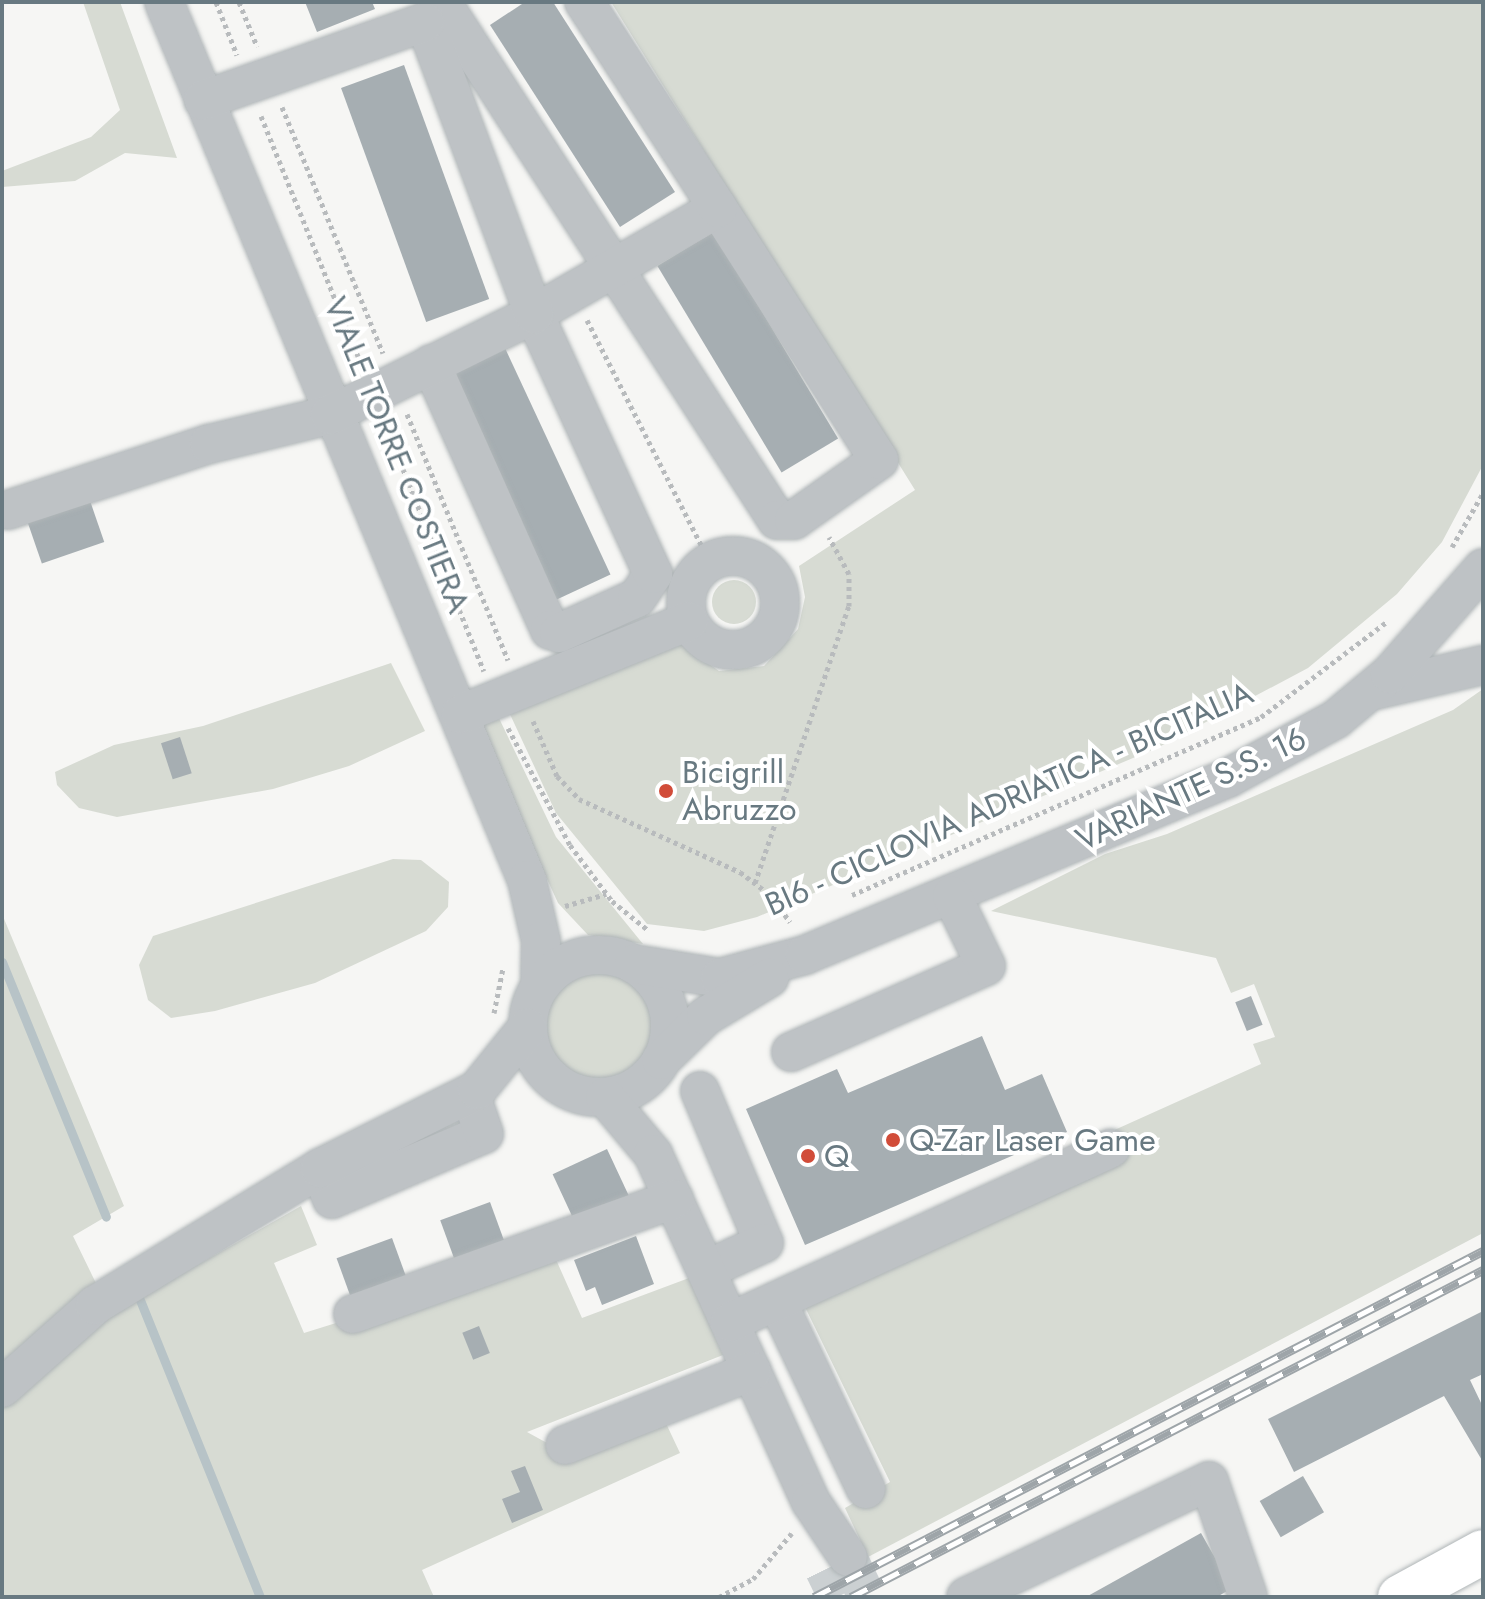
<!DOCTYPE html>
<html>
<head>
<meta charset="utf-8">
<style>
	body { margin:0 }
	#map { position:relative; width:1485px; height:1599px; overflow:hidden; background:#f6f6f4; font-family:Jost,sans-serif }
	div>[style] { position:absolute }
	[style*='--x'] { left:calc(var(--x)*1px); top:calc(var(--y)*1px); width:calc(var(--w)*1px); rotate:calc(var(--a)*1deg) }
	.green>* { inset:0; background:#d7dbd3 }
	.round { border-radius:50% }
	.stream>* { height:9px; margin:-4.5px; padding:0 4.5px; transform-origin:4.5px; border-radius:4.5px; background:#b7c3c7 }
	.building>* { inset:0; background:#a6aeb2; transform-origin:0 0 }
	.minor-tunnel>* { height:38px; margin-top:-19px; transform-origin:0; background:repeating-linear-gradient(90deg,#cbd0d2 0 38px,transparent 0 57px) }
	.path>* { height:5px; margin-top:-2.5px; transform-origin:0; background:repeating-linear-gradient(90deg,#b8bbbd 0 4px,transparent 0 8px) }
	.roads { filter:drop-shadow(0 0 2px #afb5b7) drop-shadow(0 0 2px #afb5b7) }
	.minor>* { height:38px; margin:-19px; padding:0 19px; transform-origin:19px; border-radius:19px; background:#bec2c5 }
	.minor>.ring { margin:-19px; padding:0; box-sizing:content-box; background:none; border:38px solid #bec2c5; border-radius:50% }
	.major>* { height:44px; margin:-22px; padding:0 22px; transform-origin:22px; border-radius:22px; background:#fff }
	.rail>* { height:9px; margin-top:-4.5px; transform-origin:0; background:repeating-linear-gradient(90deg,#fff 0 18px,#9ea5a9 0 36px); box-sizing:border-box; border-block:2px solid #9ea5a9 }
	.dots>* { width:22px; height:22px; translate:-50% -50%; box-sizing:border-box; border:4px solid #fff; border-radius:50% }
	span { translate:-50% -50%; white-space:nowrap; text-align:center; line-height:1.15; -webkit-text-stroke:8px #fff; paint-order:stroke }
	.street-label { font-size:32px; color:#687981 }
	.poi-label { font-size:32px; color:#687981 }
	.left { translate:0 -50%; text-align:left }
	.frame { position:absolute; inset:0; border:4px solid #687981; pointer-events:none }
</style>
</head>
<body>
<div id="map">
	<div class="green">
		<div style="clip-path:polygon(83px 2px,120px 2px,177px 158px,125px 153px,75px 181px,2px 187px,2px 171px,91px 137px,120px 110px)"></div>
		<div style="clip-path:polygon(611px 2px,1483px 2px,1483px 465px,1442px 542px,1397px 594px,1308px 668px,1159px 747px,757px 917px,704px 931px,647px 924px,556px 813px,508px 710px,676px 640px,719px 671px,764px 666px,798px 629px,805px 597px,799px 566px,915px 490px)"></div>
		<div class="round" style="left:712px;top:580px;width:44px;height:44px"></div>
		<div style="clip-path:polygon(391px 663px,425px 731px,349px 766px,273px 789px,117px 817px,79px 808px,57px 785px,55px 772px,114px 745px,203px 726px)"></div>
		<div style="clip-path:polygon(1483px 689px,1483px 1233px,868px 1557px,845px 1508px,890px 1482px,805px 1307px,1110px 1132px,1261px 1064px,1253px 1044px,1275px 1037px,1254px 984px,1231px 993px,1216px 958px,991px 911px,1105px 854px,1167px 834px,1453px 710px)"></div>
		<div style="clip-path:polygon(497px 714px,556px 837px,643px 944px,588px 935px,558px 903px,476px 724px)"></div>
		<div style="clip-path:polygon(393px 859px,421px 860px,449px 882px,448px 907px,426px 931px,315px 983px,215px 1011px,171px 1018px,148px 1000px,139px 965px,153px 936px)"></div>
		<div style="clip-path:polygon(2px 914px,124px 1206px,73px 1236px,111px 1314px,301px 1206px,317px 1245px,274px 1263px,304px 1333px,554px 1255px,582px 1318px,689px 1278px,723px 1355px,527px 1432px,567px 1454px,663px 1417px,680px 1453px,422px 1570px,434px 1597px,2px 1597px)"></div>
		<div class="round" style="left:542px;top:967px;width:116px;height:116px"></div>
	</div>
	<div class="stream">
		<div style="--x:2;--y:962;--w:275;--a:67.8"></div>
		<div style="--x:140;--y:1300;--w:320;--a:68"></div>
	</div>
	<div class="building">
		<div style="clip-path:polygon(305px 2px,372px 2px,375px 9px,317px 32px)"></div>
		<div style="clip-path:polygon(525px 2px,553px 2px,675px 192px,620px 227px,490px 25px)"></div>
		<div style="left:404px;top:65px;width:249px;height:67px;rotate:70deg"></div>
		<div style="left:714px;top:232px;width:241px;height:66px;rotate:59deg"></div>
		<div style="left:504px;top:346px;width:252px;height:64px;rotate:65deg"></div>
		<div style="left:87px;top:492px;width:53px;height:66px;rotate:71deg"></div>
		<div style="left:180px;top:737px;width:38px;height:20px;rotate:72deg"></div>
		<div style="left:1251px;top:996px;width:31px;height:17px;rotate:68deg"></div>
		<div style="clip-path:polygon(982px 1036px,1005px 1090px,1042px 1074px,1067px 1132px,805px 1245px,746px 1109px,837px 1069px,848px 1093px)"></div>
		<div style="left:607px;top:1149px;width:55px;height:60px;rotate:65deg"></div>
		<div style="left:490px;top:1202px;width:52px;height:53px;rotate:70deg"></div>
		<div style="clip-path:polygon(636px 1236px,654px 1284px,602px 1305px,595px 1287px,586px 1291px,574px 1260px)"></div>
		<div style="left:392px;top:1238px;width:53px;height:59px;rotate:70deg"></div>
		<div style="clip-path:polygon(1483px 1311px,1483px 1374px,1470px 1380px,1483px 1407px,1483px 1462px,1444px 1396px,1294px 1472px,1268px 1419px)"></div>
		<div style="left:479px;top:1326px;width:29px;height:18px;rotate:68deg"></div>
		<div style="clip-path:polygon(525px 1466px,543px 1510px,512px 1523px,502px 1499px,520px 1492px,511px 1471px)"></div>
		<div style="left:1303px;top:1476px;width:42px;height:50px;rotate:60deg"></div>
		<div style="clip-path:polygon(1201px 1533px,1232px 1588px,1217px 1597px,1086px 1597px)"></div>
	</div>
	<div class="minor-tunnel">
		<div style="--x:848;--y:1557;--w:44;--a:64.6"></div>
		<div style="--x:824;--y:1570;--w:30;--a:64"></div>
	</div>
	<div class="path">
		<div style="--x:216;--y:2;--w:57;--a:68.4"></div>
		<div style="--x:239;--y:2;--w:48;--a:67.8"></div>
		<div style="--x:282;--y:107;--w:266;--a:67.7"></div>
		<div style="--x:261;--y:116;--w:266;--a:68"></div>
		<div style="--x:587;--y:320;--w:271;--a:63.1"></div>
		<div style="--x:407;--y:414;--w:266;--a:67.7"></div>
		<div style="--x:385;--y:424;--w:266;--a:68.2"></div>
		<div style="--x:1452;--y:547;--w:62;--a:-60.1"></div>
		<div style="--x:533;--y:721;--w:60;--a:66.4"></div>
		<div style="--x:557;--y:776;--w:32;--a:46"></div>
		<div style="--x:579;--y:799;--w:177;--a:24.4"></div>
		<div style="--x:740;--y:872;--w:39;--a:37"></div>
		<div style="--x:771;--y:895;--w:33;--a:55"></div>
		<div style="--x:508;--y:728;--w:132;--a:62.1"></div>
		<div style="--x:570;--y:845;--w:70;--a:53.1"></div>
		<div style="--x:612;--y:901;--w:46;--a:38.9"></div>
		<div style="--x:755;--y:883;--w:293;--a:-71.3"></div>
		<div style="--x:849;--y:606;--w:32;--a:-90"></div>
		<div style="--x:849;--y:574;--w:42;--a:-118.4"></div>
		<div style="--x:852;--y:895;--w:446;--a:-23.5"></div>
		<div style="--x:1261;--y:717;--w:159;--a:-37.1"></div>
		<div style="--x:565;--y:906;--w:43;--a:-16.3"></div>
		<div style="--x:494;--y:1013;--w:46;--a:-78.7"></div>
		<div style="--x:719;--y:1597;--w:38;--a:-28"></div>
		<div style="--x:753;--y:1579;--w:60;--a:-49.7"></div>
	</div>
	<div class="roads">
		<div class="minor">
			<div style="--x:164;--y:2;--w:950;--a:67.54"></div>
			<div style="--x:527;--y:880;--w:63;--a:77.1"></div>
			<div style="--x:541;--y:941;--w:43;--a:91.3"></div>
			<div style="--x:448;--y:12;--w:605;--a:57.07"></div>
			<div style="--x:777;--y:520;--w:17;--a:0"></div>
			<div style="--x:794;--y:520;--w:104;--a:-35.2"></div>
			<div style="--x:879;--y:460;--w:299;--a:-122.6"></div>
			<div style="--x:431;--y:364;--w:291;--a:65.9"></div>
			<div style="--x:550;--y:630;--w:9;--a:18"></div>
			<div style="--x:559;--y:633;--w:85;--a:-24.2"></div>
			<div style="--x:637;--y:598;--w:29;--a:-56"></div>
			<div style="--x:653;--y:574;--w:286;--a:-114.6"></div>
			<div style="--x:534;--y:314;--w:212;--a:-29.9"></div>
			<div style="--x:718;--y:208;--w:246;--a:-123"></div>
			<div style="--x:8;--y:510;--w:212;--a:-18.2"></div>
			<div style="--x:209;--y:444;--w:124;--a:-13.5"></div>
			<div style="--x:330;--y:415;--w:228;--a:-26.3"></div>
			<div style="--x:534;--y:314;--w:312;--a:-110.5"></div>
			<div style="--x:425;--y:22;--w:235;--a:160.6"></div>
			<div class="ring" style="left:686px;top:556px;width:56px;height:56px"></div>
			<div style="--x:1371;--y:691;--w:115;--a:-13.1"></div>
			<div style="--x:461;--y:714;--w:246;--a:-22.2"></div>
			<div class="ring" style="left:528px;top:955px;width:104px;height:104px"></div>
			<div style="--x:634;--y:964;--w:87;--a:9.2"></div>
			<div style="--x:720;--y:978;--w:88;--a:-15.1"></div>
			<div style="--x:805;--y:955;--w:459;--a:-22.7"></div>
			<div style="--x:1228;--y:778;--w:123;--a:-28.6"></div>
			<div style="--x:1336;--y:719;--w:70;--a:-39.8"></div>
			<div style="--x:1390;--y:674;--w:141;--a:-48.7"></div>
			<div style="--x:791;--y:1052;--w:213;--a:-23.8"></div>
			<div style="--x:986;--y:966;--w:78;--a:-115.9"></div>
			<div style="--x:661;--y:1060;--w:63;--a:-44.4"></div>
			<div style="--x:706;--y:1016;--w:74;--a:-31.1"></div>
			<div style="--x:700;--y:1091;--w:165;--a:67.2"></div>
			<div style="--x:764;--y:1243;--w:64;--a:155"></div>
			<div style="--x:605;--y:1097;--w:75;--a:49.9"></div>
			<div style="--x:653;--y:1154;--w:382;--a:65.6"></div>
			<div style="--x:811;--y:1502;--w:66;--a:56.1"></div>
			<div style="--x:320;--y:1168;--w:33;--a:69"></div>
			<div style="--x:332;--y:1199;--w:165;--a:-23.2"></div>
			<div style="--x:484;--y:1134;--w:43;--a:-108.9"></div>
			<div style="--x:777;--y:1301;--w:208;--a:64.7"></div>
			<div style="--x:353;--y:1314;--w:341;--a:-19.7"></div>
			<div style="--x:730;--y:1322;--w:418;--a:-24.5"></div>
			<div style="--x:2;--y:1388;--w:125;--a:-41.7"></div>
			<div style="--x:95;--y:1305;--w:263;--a:-31.3"></div>
			<div style="--x:320;--y:1168;--w:175;--a:-26.4"></div>
			<div style="--x:477;--y:1090;--w:80;--a:-51.1"></div>
			<div style="--x:565;--y:1445;--w:201;--a:-21.6"></div>
			<div style="--x:966;--y:1597;--w:269;--a:-25.5"></div>
			<div style="--x:1209;--y:1481;--w:122;--a:71.4"></div>
		</div>
		<div class="major">
			<div style="--x:1400;--y:1597;--w:94;--a:-28.5"></div>
		</div>
	</div>
	<div class="rail">
		<div style="--x:814;--y:1597;--w:753;--a:-27.35"></div>
		<div style="--x:851;--y:1597;--w:712;--a:-27.36"></div>
	</div>
	<div class="dots">
		<div style="left:666px;top:791px;background:#d14c39"></div>
		<div style="left:893px;top:1140px;background:#d14c39"></div>
		<div style="left:808px;top:1156px;background:#d14c39"></div>
	</div>
	<div class="street-label">
		<span style="left:397px;top:455px;rotate:68deg">VIALE TORRE COSTIERA</span>
		<span style="left:1191px;top:789px;rotate:-25deg">VARIANTE S.S. 16</span>
		<span style="left:1009px;top:799px;rotate:-24deg">BI6 - CICLOVIA ADRIATICA - BICITALIA</span>
	</div>
	<div class="poi-label">
		<span class="left" style="left:682px;top:791px">Bicigrill<br>Abruzzo</span>
		<span class="left" style="left:909px;top:1140px">Q-Zar Laser Game</span>
		<span class="left" style="left:824px;top:1156px">Q</span>
	</div>
	<div class="frame"></div>
</div>
</body>
</html>
